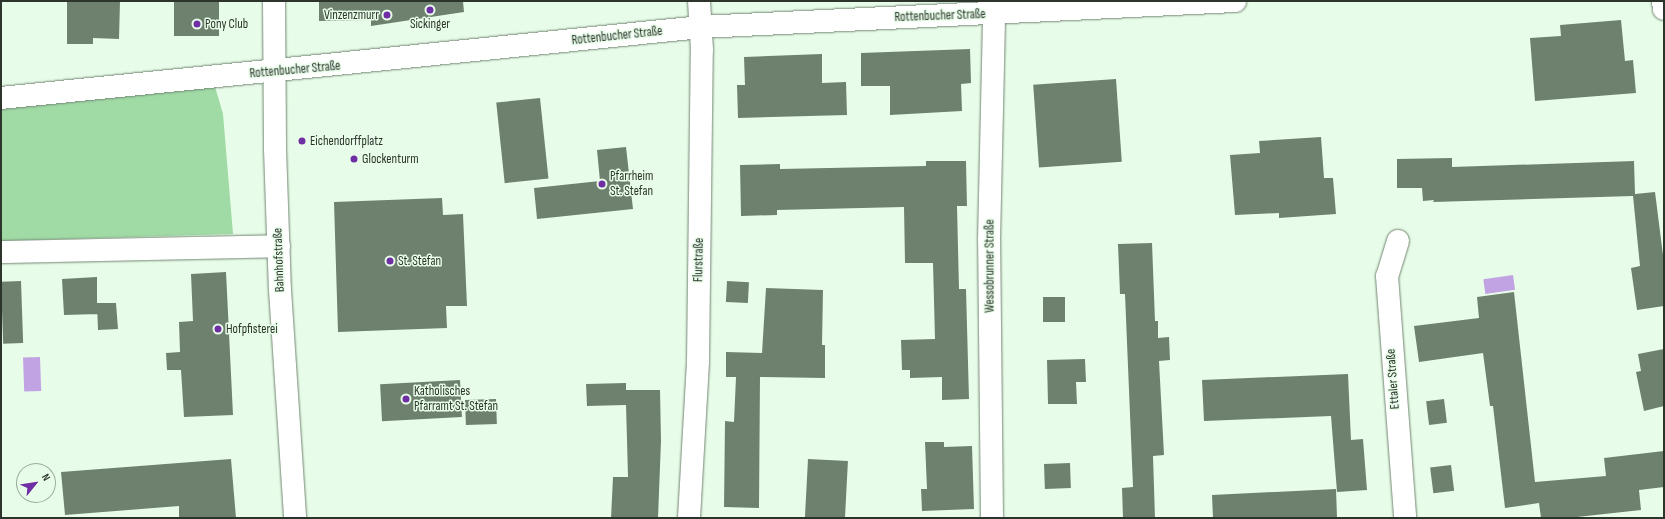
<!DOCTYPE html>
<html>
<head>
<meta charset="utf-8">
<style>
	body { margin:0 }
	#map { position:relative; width:1665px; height:519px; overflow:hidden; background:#e8fde9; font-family:"Sofia Sans Condensed",sans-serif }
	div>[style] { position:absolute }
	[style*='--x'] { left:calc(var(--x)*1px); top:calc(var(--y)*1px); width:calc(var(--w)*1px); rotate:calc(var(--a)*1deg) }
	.green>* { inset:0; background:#a0daa5 }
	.water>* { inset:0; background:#c1a3e4; transform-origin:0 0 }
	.building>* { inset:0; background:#6e816f; transform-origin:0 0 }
	.roads { filter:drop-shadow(0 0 1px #738674) drop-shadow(0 0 1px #738674) }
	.minor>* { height:22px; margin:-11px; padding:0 11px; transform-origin:11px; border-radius:11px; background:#fff }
	.tertiary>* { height:22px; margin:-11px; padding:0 11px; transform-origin:11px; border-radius:11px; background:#fff }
	.dots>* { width:11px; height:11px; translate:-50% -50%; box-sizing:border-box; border:2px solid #e8fde9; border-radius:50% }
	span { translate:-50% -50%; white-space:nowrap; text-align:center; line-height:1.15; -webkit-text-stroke:3px #e8fde9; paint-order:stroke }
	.poi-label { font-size:13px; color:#2c342c }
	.right { translate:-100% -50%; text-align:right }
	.left { translate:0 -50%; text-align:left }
	.street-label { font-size:13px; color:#2c342c }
	.frame { position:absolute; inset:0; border:2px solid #2c342c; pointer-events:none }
	.north { position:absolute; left:16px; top:463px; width:40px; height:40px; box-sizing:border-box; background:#e8fde9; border:1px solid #9dad9d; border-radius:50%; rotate:60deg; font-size:11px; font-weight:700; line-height:16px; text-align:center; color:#2c342c }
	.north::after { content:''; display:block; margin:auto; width:14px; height:18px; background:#6f2ea3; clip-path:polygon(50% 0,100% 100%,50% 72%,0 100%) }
</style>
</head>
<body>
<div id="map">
	<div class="green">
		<div style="clip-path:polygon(214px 83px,223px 114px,233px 234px,1px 241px,1px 107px)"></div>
	</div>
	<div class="water">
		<div style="left:1513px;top:275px;width:15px;height:30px;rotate:82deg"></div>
		<div style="left:40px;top:357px;width:34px;height:17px;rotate:88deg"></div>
	</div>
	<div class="building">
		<div style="clip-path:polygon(67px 1px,120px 1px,119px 39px,93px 38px,93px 44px,67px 44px)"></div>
		<div style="left:174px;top:1px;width:45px;height:35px"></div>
		<div style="clip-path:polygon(319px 1px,463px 1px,464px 12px,371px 26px,371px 20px,319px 21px)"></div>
		<div style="clip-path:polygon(1621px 20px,1625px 61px,1633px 60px,1636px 93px,1535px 101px,1530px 38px,1561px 36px,1560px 25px)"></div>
		<div style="clip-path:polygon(970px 49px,971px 83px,961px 84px,962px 111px,890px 115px,890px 86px,861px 86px,861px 53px)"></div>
		<div style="clip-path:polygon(822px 54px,822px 83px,846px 82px,847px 115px,738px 118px,737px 85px,745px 85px,744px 57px)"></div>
		<div style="left:1116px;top:79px;width:83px;height:83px;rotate:86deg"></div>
		<div style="left:540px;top:98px;width:81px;height:44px;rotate:84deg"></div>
		<div style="clip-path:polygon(1321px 137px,1324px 178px,1333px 178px,1336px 214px,1279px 218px,1279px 213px,1235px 215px,1230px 155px,1260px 153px,1259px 141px)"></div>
		<div style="clip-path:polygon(626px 147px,633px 209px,537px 219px,534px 188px,600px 181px,597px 150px)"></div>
		<div style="clip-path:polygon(1452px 158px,1452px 167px,1634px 161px,1635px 194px,1655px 192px,1664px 263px,1664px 306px,1637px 310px,1631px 268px,1640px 266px,1633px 196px,1433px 202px,1434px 200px,1423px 201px,1422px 188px,1397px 188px,1397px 159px)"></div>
		<div style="clip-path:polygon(926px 161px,966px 161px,967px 206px,957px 206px,959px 289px,966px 289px,969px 399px,942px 400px,942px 377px,910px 378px,910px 370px,902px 370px,901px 340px,935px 339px,933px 263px,905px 263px,904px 207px,777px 210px,777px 215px,741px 216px,740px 165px,780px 164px,780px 169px,926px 166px)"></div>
		<div style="clip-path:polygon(442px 198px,443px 215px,463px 214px,467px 306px,446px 306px,447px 328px,338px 332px,334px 202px)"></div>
		<div style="clip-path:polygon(1152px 243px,1155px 321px,1158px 321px,1158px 338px,1169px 337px,1170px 360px,1159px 361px,1164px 455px,1153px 456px,1155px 518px,1123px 518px,1122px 488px,1133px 487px,1125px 294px,1120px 294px,1118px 244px)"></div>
		<div style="clip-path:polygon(226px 272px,233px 415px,184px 417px,181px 370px,167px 370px,166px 353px,180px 352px,179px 322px,193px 321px,191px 274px)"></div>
		<div style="clip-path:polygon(97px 277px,97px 303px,116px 303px,118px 329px,98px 330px,97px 305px,98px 314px,64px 315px,62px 279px)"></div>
		<div style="left:21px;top:281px;width:62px;height:20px;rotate:88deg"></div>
		<div style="left:727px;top:281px;width:22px;height:21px;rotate:3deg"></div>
		<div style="clip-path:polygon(766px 288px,823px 290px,822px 345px,825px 345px,825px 378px,760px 377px,759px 508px,724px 507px,725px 421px,734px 422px,736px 377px,726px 377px,726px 352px,762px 353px)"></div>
		<div style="clip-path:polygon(1514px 292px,1535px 482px,1606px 476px,1604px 458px,1664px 451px,1664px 487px,1639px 490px,1641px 510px,1568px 518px,1541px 518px,1539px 503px,1505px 508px,1493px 406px,1490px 406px,1483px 353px,1419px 362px,1414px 326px,1479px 318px,1477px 297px)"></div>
		<div style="left:1043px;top:297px;width:22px;height:25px"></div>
		<div style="clip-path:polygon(1664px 349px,1664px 406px,1644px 411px,1636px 372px,1641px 371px,1638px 354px)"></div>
		<div style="clip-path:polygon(1085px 359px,1086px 382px,1076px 382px,1077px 404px,1048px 404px,1047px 360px)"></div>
		<div style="clip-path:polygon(1348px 374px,1351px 440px,1363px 439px,1367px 490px,1337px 492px,1331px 416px,1204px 421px,1202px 380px)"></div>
		<div style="left:460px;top:380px;width:37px;height:80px;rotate:87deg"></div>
		<div style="clip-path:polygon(626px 383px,626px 390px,660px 390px,661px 441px,658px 518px,611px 518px,613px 477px,628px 477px,626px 405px,587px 406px,586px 384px)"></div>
		<div style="left:496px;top:399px;width:25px;height:31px;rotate:88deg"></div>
		<div style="left:1444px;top:399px;width:24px;height:18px;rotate:83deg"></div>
		<div style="clip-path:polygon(925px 442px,944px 442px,944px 447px,972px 446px,974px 509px,922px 511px,921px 489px,927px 489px)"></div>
		<div style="clip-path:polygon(231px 459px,236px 518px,179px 518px,179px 506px,65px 515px,61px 472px)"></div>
		<div style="left:808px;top:459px;width:40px;height:59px;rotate:3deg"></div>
		<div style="left:1070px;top:463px;width:25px;height:26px;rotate:88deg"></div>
		<div style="left:1451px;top:465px;width:26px;height:21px;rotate:83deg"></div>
		<div style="clip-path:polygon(1336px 489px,1337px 518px,1213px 518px,1212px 495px)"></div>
	</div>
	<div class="roads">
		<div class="minor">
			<div style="--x:1663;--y:1;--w:8;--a:83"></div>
			<div style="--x:1;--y:98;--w:704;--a:-5.79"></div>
			<div style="--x:701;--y:27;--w:535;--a:-2.79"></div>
			<div style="--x:1398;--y:241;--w:37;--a:107"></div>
			<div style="--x:1387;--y:276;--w:243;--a:85.7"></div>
			<div style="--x:1;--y:252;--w:278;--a:-1.2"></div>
			<div style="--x:689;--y:518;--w:157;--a:-86.7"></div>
			<div style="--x:698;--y:361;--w:311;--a:-89.3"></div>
			<div style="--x:702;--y:50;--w:49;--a:-93.5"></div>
			<div style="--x:992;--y:518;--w:278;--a:-90.6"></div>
			<div style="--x:989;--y:240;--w:226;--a:-88.7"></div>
		</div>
		<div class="tertiary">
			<div style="--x:274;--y:1;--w:148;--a:89.6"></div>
			<div style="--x:275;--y:149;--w:141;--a:88"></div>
			<div style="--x:280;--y:290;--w:228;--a:86.2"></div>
		</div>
	</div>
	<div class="dots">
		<div style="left:430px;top:10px;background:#6f2ea3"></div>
		<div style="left:387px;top:15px;background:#6f2ea3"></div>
		<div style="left:197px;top:24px;background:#6f2ea3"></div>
		<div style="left:302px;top:141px;background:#6f2ea3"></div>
		<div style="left:354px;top:159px;background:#6f2ea3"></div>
		<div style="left:602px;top:184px;background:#6f2ea3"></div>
		<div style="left:390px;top:261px;background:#6f2ea3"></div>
		<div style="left:218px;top:329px;background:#6f2ea3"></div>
		<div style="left:406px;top:399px;background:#6f2ea3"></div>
	</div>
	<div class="poi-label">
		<span class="right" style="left:379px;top:15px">Vinzenzmurr</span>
		<span class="left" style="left:205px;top:24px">Pony Club</span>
		<span style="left:430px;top:24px">Sickinger</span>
		<span class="left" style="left:310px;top:141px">Eichendorffplatz</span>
		<span class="left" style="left:362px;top:159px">Glockenturm</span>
		<span class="left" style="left:610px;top:184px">Pfarrheim<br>St. Stefan</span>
		<span class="left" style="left:398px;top:261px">St. Stefan</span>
		<span class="left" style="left:226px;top:329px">Hofpfisterei</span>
		<span class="left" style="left:414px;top:399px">Katholisches<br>Pfarramt St. Stefan</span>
	</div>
	<div class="street-label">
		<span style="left:940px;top:16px;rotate:-2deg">Rottenbucher Straße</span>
		<span style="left:617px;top:36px;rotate:-6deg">Rottenbucher Straße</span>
		<span style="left:295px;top:70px;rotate:-5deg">Rottenbucher Straße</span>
		<span style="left:279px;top:260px;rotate:-92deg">Bahnhofstraße</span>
		<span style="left:699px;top:260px;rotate:-89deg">Flurstraße</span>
		<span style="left:990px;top:266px;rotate:-90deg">Wessobrunner Straße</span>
		<span style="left:1393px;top:379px;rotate:-94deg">Ettaler Straße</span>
	</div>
	<div class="frame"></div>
	<div class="north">N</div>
</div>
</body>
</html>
